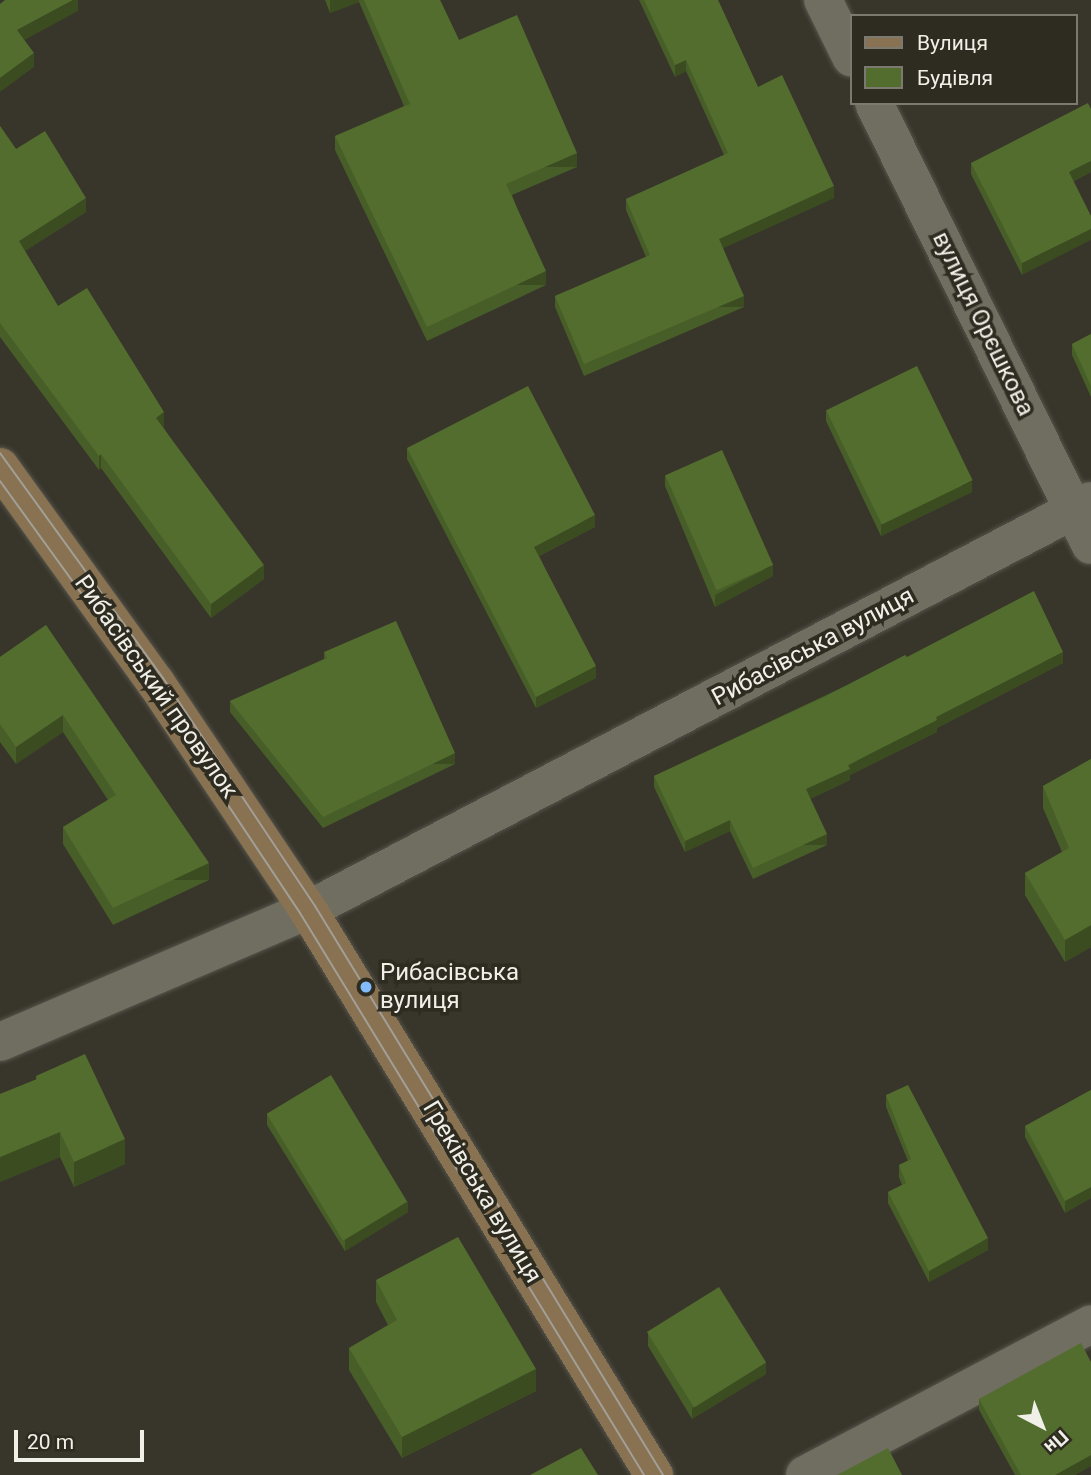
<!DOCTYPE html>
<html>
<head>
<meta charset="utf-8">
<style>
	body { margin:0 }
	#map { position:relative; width:1091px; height:1475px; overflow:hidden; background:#38352b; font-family:Roboto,sans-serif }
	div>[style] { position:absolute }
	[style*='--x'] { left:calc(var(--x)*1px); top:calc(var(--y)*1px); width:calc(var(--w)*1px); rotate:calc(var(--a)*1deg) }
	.roads { filter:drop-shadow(0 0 2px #55544a) drop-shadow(0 0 2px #55544a) }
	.minor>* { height:38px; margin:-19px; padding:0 19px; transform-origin:19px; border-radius:19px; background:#706d61 }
	.tertiary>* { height:38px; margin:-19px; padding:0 19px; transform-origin:19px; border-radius:19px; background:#706d61 }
	.secondary>* { height:38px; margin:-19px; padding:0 19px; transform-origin:19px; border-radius:19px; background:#887252 }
	.tram>* { height:2px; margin:-1px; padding:0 1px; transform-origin:1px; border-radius:1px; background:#a19f97 }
	.wall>* { inset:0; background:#475e28 }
	.shaded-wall>* { inset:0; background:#3a4c20; transform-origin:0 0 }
	.building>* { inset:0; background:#536d2e; transform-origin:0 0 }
	.dots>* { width:19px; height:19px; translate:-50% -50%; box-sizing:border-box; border:4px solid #2e2b21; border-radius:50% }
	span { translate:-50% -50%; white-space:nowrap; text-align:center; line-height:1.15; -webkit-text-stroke:7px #2e2b21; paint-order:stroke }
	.street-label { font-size:24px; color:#f0efe8 }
	.poi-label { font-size:24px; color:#f0efe8 }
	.left { translate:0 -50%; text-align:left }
	.legend { position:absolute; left:850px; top:14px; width:228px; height:91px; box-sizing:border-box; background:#2e2b21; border:2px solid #7c7971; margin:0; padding:9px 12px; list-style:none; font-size:21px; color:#f0efe8 }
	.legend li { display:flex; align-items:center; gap:14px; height:35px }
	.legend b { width:35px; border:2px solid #7c7971 }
	.north { position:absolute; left:1007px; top:1391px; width:70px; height:70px; -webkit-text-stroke:5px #2e2b21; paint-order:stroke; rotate:138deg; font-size:19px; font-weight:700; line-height:28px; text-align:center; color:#f0efe8 }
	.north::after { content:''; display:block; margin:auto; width:24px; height:32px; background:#f0efe8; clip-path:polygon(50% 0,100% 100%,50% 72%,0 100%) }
	.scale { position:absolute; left:14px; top:1430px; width:130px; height:32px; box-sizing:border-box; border:4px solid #f0efe8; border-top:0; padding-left:9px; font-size:21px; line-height:24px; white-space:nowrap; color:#f0efe8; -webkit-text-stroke:5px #2e2b21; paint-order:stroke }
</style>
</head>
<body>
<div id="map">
	<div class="roads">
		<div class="minor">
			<div style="--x:823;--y:0;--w:64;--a:63.8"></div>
			<div style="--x:874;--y:103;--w:492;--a:63.9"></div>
			<div style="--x:805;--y:1475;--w:323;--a:-27.8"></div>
		</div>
		<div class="tertiary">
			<div style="--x:0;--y:1042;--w:335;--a:-23.2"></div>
			<div style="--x:308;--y:910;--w:883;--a:-27.58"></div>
		</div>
		<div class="secondary">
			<div style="--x:0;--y:467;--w:266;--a:54.2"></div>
			<div style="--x:156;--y:683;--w:273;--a:56.2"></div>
			<div style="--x:308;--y:910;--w:663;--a:58.52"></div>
		</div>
	</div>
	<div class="tram">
		<div style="--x:0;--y:453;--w:278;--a:54.1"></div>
		<div style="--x:163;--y:678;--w:274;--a:56.3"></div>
		<div style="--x:315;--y:906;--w:667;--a:58.55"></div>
		<div style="--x:0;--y:481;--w:256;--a:54.1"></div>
		<div style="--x:150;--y:688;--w:270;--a:56.3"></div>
		<div style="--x:300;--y:913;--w:659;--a:58.53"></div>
	</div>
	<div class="wall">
		<div style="clip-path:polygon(325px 0,440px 0,459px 40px,577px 167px,512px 195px,546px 285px,427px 341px,335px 150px,335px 136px,404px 106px,359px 2px,330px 13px)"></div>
		<div style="clip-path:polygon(639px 0,718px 0,758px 87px,834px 198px,723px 248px,744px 307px,584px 376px,555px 307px,555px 296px,646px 257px,626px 210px,626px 199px,724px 155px,686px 71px,675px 77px)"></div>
		<div style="clip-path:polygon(0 126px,16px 149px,86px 212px,25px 251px,58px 306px,164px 426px,163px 427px,264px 579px,211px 618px,101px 468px,99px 470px,0 337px)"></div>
		<div style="clip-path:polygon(971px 163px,1091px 172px,1074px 181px,1022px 275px,971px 174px)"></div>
		<div style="clip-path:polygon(1091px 334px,1091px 397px,1072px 355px,1072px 344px)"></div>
		<div style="clip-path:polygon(826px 410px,972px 492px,881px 536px,826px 421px)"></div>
		<div style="clip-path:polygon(407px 448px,595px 527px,539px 556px,596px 678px,536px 708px,407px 459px)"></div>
		<div style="clip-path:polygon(665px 475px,773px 576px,715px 607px,665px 486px)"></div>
		<div style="clip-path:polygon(46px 625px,209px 880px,113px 925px,63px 844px,63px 827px,108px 800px,63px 732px,16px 764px,0 742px,0 657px)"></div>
		<div style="clip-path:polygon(324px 652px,455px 764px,323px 828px,230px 712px,230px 701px,324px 659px)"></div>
		<div style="clip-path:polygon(907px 657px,1063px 663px,937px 728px,937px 732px,850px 775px,850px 780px,810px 799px,827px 845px,753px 879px,730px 831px,685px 852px,654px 787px,654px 776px)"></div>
		<div style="clip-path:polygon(1091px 759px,1091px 947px,1065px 962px,1025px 895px,1025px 873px,1062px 852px,1043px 808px,1043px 786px)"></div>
		<div style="clip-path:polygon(36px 1076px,125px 1164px,74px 1187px,60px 1157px,0 1182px,0 1094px,36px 1080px)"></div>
		<div style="clip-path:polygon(1091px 1090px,1091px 1198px,1065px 1213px,1025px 1137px,1025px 1126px)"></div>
		<div style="clip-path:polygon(886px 1095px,988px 1250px,929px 1282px,888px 1203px,888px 1192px,902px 1185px,899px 1177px,899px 1165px,908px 1161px,886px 1107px)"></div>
		<div style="clip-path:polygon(267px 1114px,408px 1212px,345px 1251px,267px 1125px)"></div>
		<div style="clip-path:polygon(376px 1280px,536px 1391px,402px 1458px,349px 1370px,349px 1348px,388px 1325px,376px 1302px)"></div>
		<div style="clip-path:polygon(648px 1334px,766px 1374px,692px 1419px,648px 1346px)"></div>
		<div style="clip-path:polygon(1091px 1362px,1091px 1466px,1075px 1475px,1015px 1475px,979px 1410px,979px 1399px)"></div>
	</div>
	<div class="shaded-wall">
		<div style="clip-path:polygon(73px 0,78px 0,78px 11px,17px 44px,17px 30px)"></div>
		<div style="clip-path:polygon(330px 0,359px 0,359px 2px,330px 13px)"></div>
		<div style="clip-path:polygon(34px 53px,34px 67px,0 92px,0 78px)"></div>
		<div style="clip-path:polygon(686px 60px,686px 71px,675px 77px,675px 65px)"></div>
		<div style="left:577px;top:153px;width:14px;height:77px;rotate:90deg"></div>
		<div style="clip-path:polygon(1091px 161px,1091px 172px,1069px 183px,1069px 172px)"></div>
		<div style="clip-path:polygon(834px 186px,834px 198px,719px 250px,719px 239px)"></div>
		<div style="clip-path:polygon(86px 198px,86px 212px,19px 255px,19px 241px)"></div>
		<div style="clip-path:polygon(1091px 229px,1091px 240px,1022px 275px,1022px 263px)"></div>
		<div style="left:546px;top:271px;width:14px;height:132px;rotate:90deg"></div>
		<div style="left:744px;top:296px;width:11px;height:174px;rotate:90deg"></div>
		<div style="clip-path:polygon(164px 412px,164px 426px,156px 432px,156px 418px)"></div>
		<div style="clip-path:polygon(101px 454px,101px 468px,99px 470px,99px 456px)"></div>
		<div style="clip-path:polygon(972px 481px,972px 492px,881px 536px,881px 524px)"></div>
		<div style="clip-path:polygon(595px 515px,595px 527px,534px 558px,534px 547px)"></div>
		<div style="clip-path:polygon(264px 565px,264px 579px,211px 618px,211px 604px)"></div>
		<div style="clip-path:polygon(773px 565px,773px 576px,715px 607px,715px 595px)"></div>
		<div style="clip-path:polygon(1063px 652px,1063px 663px,937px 728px,937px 732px,850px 775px,850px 780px,806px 801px,806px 789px,936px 717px)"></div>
		<div style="clip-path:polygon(596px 666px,596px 678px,536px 708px,536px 697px)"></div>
		<div style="clip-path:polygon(63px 715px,63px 732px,16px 764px,16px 747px)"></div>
		<div style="left:455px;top:753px;width:11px;height:147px;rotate:90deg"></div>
		<div style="clip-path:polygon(730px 820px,730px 831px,685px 852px,685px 841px)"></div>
		<div style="left:827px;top:834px;width:11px;height:81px;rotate:90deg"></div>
		<div style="left:209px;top:863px;width:17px;height:106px;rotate:90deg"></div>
		<div style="clip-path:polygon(1091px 925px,1091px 947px,1065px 962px,1065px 940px)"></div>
		<div style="clip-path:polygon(60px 1132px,60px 1157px,0 1182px,0 1157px)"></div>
		<div style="clip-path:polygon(125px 1139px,125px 1164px,74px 1187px,74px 1162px)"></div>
		<div style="clip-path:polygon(1091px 1187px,1091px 1198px,1065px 1213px,1065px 1201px)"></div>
		<div style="clip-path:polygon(408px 1201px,408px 1212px,345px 1251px,345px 1240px)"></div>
		<div style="clip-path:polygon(988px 1238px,988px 1250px,929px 1282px,929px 1271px)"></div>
		<div style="clip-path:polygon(766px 1362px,766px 1374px,692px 1419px,692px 1408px)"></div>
		<div style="clip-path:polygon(536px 1369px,536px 1391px,402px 1458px,402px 1437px)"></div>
		<div style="clip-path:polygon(1091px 1455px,1091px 1466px,1075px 1475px,1055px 1475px)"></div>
	</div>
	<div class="building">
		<div style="clip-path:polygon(5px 0,73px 0,17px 30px,34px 53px,0 78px,0 4px)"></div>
		<div style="clip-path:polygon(364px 0,440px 0,459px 40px,517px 15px,577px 153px,506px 184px,546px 271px,427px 327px,335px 136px,410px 104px)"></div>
		<div style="clip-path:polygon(644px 0,718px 0,758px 87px,782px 75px,834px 186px,719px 239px,744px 296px,584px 364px,555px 296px,650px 255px,626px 199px,728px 153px,686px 60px,675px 65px)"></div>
		<div style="clip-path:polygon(1088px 103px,1091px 109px,1091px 161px,1069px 172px,1091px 216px,1091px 229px,1022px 263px,971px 163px)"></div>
		<div style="clip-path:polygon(0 126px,16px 149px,45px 131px,86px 198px,19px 241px,58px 306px,87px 288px,164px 412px,156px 418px,264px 565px,211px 604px,101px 454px,99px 456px,0 323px)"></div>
		<div style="clip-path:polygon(1091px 334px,1091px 386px,1072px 344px)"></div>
		<div style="left:917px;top:366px;width:127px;height:101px;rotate:64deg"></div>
		<div style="clip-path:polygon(528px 386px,595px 515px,534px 547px,596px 666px,536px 697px,407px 448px)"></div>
		<div style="left:722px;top:450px;width:126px;height:62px;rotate:66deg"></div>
		<div style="clip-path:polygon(1034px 591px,1063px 652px,936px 717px,937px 720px,848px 765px,850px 769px,806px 789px,827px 834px,753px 868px,730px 820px,685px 841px,654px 776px,824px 697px,905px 655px,907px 657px)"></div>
		<div style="clip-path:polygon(396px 621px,455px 753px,323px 817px,230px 701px,327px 658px,324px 652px)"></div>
		<div style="clip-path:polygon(46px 625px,209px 863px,113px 908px,63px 827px,116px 795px,63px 715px,16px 747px,0 724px,0 657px)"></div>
		<div style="clip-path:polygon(1091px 759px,1091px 925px,1065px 940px,1025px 873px,1069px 848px,1043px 786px)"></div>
		<div style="clip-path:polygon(85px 1054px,125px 1139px,74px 1162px,60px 1132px,0 1157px,0 1094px,37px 1079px,36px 1076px)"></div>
		<div style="left:331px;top:1075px;width:148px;height:75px;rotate:59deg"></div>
		<div style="clip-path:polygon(908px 1085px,988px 1238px,929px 1271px,888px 1192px,906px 1183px,899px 1165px,911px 1159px,886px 1095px)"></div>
		<div style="clip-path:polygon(1091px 1090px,1091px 1187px,1065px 1201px,1025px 1126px)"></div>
		<div style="clip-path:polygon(458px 1237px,536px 1369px,402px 1437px,349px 1348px,397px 1320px,376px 1280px)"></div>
		<div style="left:719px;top:1287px;width:89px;height:85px;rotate:58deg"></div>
		<div style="clip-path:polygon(1081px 1343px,1091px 1362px,1091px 1455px,1055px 1475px,1021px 1475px,979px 1399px)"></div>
		<div style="clip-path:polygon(581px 1448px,598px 1475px,530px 1475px)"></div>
		<div style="clip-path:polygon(888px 1448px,902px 1475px,837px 1475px)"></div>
	</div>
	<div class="dots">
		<div style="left:366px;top:987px;background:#82bcfa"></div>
	</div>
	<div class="street-label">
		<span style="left:983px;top:324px;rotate:64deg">вулиця Орєшкова</span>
		<span style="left:813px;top:647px;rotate:-28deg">Рибасівська вулиця</span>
		<span style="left:156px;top:687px;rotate:55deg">Рибасівський провулок</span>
		<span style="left:482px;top:1192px;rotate:59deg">Греківська вулиця</span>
	</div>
	<div class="poi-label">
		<span class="left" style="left:380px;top:987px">Рибасівська<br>вулиця</span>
	</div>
	<ul class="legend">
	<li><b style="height:9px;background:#887252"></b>Вулиця</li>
	<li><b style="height:19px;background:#536d2e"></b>Будівля</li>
	</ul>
	<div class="north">Пн</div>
	<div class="scale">20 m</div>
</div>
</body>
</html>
